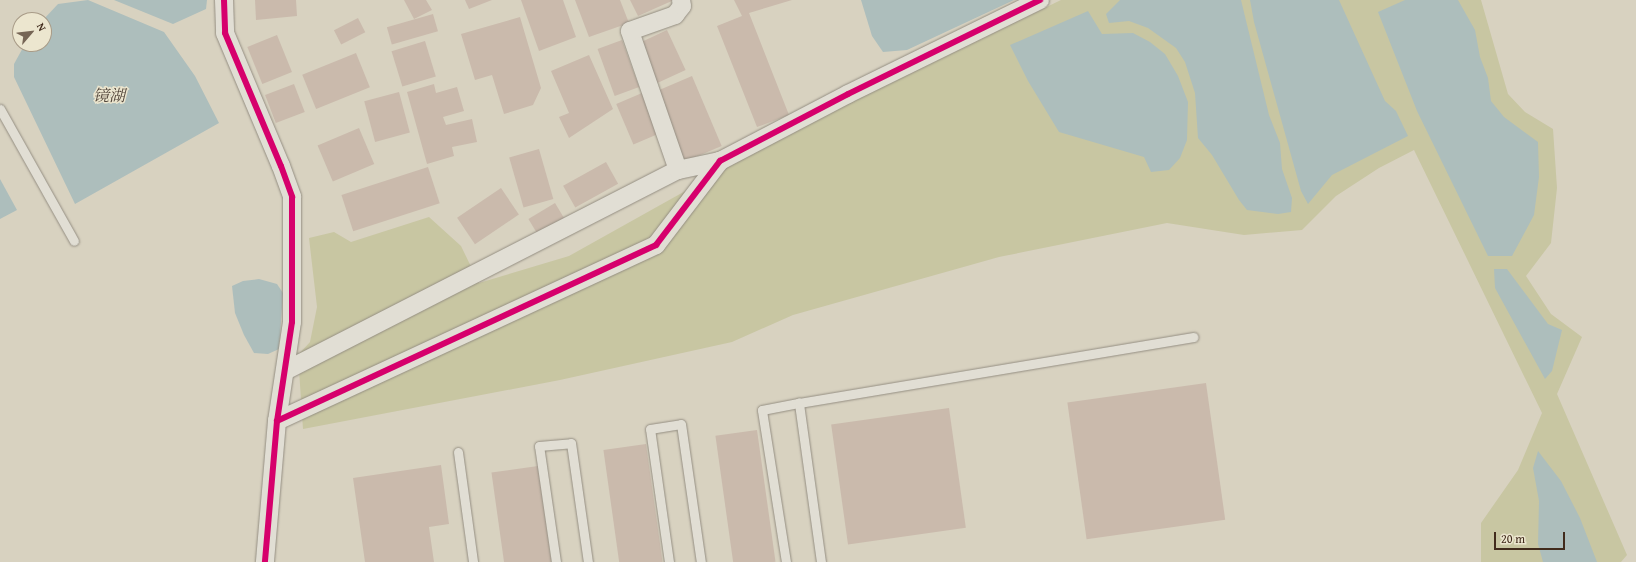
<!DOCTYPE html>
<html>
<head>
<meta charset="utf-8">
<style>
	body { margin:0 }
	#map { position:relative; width:1636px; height:562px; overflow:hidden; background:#d8d2c0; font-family:"Gentium Book Plus","Noto Serif SC",serif }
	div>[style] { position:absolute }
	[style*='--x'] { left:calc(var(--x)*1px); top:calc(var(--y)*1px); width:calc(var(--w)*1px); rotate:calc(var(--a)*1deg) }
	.green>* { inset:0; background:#c8c6a2 }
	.water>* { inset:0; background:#adbebc }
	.building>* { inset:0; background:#cabaac; transform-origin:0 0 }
	.roads { filter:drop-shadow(0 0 1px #948e82) drop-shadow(0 0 1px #948e82) }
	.service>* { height:9px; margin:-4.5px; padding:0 4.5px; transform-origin:4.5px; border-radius:4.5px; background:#e1ded4 }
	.minor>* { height:18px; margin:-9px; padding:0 9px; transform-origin:9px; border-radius:9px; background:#e1ded4 }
	.cycleway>* { height:6px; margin:-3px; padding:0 3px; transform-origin:3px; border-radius:3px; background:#d6006c }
	span { translate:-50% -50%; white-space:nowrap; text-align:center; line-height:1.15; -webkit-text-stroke:3px #ece6cf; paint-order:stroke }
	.water-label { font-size:16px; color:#53473c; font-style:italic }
	.north { position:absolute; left:12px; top:12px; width:40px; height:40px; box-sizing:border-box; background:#ece6cf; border:1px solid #a89b87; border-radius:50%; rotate:62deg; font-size:11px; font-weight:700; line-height:16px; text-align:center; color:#412b1c }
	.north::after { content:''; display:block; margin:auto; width:14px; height:18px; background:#766555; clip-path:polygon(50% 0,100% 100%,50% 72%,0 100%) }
	.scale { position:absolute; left:1494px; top:532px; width:71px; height:18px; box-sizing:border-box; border:2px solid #412b1c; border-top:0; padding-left:5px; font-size:12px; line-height:14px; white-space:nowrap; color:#412b1c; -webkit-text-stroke:3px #ece6cf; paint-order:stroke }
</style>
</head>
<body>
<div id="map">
	<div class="green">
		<div style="clip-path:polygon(1061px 0,1481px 0,1508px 94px,1525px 112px,1553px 129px,1557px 188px,1551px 243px,1526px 276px,1551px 314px,1582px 337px,1557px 394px,1627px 555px,1621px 562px,1481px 562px,1481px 523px,1518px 470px,1542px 413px,1414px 150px,1379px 168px,1336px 196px,1302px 230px,1244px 235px,1167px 223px,999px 257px,793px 315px,732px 342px,560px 380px,303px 429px,298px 355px,310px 342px,317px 307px,309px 238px,334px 232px,351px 242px,429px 217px,461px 246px,479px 283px,569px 256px,814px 119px)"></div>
	</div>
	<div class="water">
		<div style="clip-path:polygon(88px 0,164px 32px,195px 76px,219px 123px,75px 204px,14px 77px,14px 64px,25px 44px,44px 44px,43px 20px,58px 4px)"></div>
		<div style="clip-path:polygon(114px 0,207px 0,206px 9px,173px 24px)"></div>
		<div style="clip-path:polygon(861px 0,1014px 0,907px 50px,883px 52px,872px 36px)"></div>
		<div style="clip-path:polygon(1120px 0,1241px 0,1269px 115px,1280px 143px,1282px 169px,1292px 198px,1291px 212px,1278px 214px,1247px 210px,1239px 200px,1212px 155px,1198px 138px,1195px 93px,1185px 62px,1176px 48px,1148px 28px,1129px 21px,1109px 23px,1106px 14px)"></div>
		<div style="clip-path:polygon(1250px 0,1339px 0,1385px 101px,1396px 111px,1408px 136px,1332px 175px,1308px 204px,1301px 191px,1254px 22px)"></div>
		<div style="clip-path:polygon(1405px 0,1458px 0,1475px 30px,1480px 57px,1488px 78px,1491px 101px,1504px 117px,1538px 142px,1539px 177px,1534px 215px,1512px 256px,1488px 256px,1417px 111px,1378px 12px)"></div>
		<div style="clip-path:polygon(1088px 11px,1102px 34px,1133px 33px,1150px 42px,1165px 54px,1178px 76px,1188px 102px,1187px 140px,1180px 158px,1169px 170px,1151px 172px,1144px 157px,1059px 132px,1028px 81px,1010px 45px)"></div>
		<div style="clip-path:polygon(0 179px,17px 210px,0 219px)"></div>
		<div style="clip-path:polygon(1494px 269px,1507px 269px,1548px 324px,1562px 330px,1552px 371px,1545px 379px,1495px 288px)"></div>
		<div style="clip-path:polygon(259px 279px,277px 284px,283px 293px,279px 349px,268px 354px,254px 353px,244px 335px,235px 313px,232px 286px,243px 281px)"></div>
		<div style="clip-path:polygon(1538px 451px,1561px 481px,1580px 518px,1597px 562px,1543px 562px,1538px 544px,1539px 501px,1533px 468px)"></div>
	</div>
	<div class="building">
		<div style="clip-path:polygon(255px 0,296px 0,297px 16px,256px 20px)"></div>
		<div style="clip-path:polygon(404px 0,426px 0,432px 10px,414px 19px)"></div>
		<div style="clip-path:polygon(465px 0,492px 0,469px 9px)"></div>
		<div style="clip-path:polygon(521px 0,563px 0,576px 37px,539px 51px)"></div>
		<div style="clip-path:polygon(575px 0,620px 0,629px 23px,589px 37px)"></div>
		<div style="clip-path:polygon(630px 0,674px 0,638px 16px)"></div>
		<div style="clip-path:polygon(734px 0,792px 0,749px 13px,789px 115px,757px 127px,717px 26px,742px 16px)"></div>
		<div style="left:433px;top:14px;width:18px;height:48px;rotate:74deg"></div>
		<div style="clip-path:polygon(520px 17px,541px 88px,533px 105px,504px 114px,492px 75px,475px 80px,461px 34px)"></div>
		<div style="left:358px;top:18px;width:16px;height:27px;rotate:63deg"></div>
		<div style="left:667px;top:30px;width:44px;height:33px;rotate:65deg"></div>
		<div style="left:277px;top:35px;width:40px;height:32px;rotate:68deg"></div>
		<div style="left:622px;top:40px;width:50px;height:26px;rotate:70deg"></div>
		<div style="left:425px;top:41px;width:37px;height:35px;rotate:73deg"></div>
		<div style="left:356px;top:53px;width:37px;height:58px;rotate:68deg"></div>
		<div style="clip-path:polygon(589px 55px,613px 109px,569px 138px,559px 117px,569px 113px,551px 71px)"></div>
		<div style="left:692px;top:76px;width:76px;height:40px;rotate:67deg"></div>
		<div style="left:294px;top:84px;width:30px;height:31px;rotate:69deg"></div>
		<div style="clip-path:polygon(434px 84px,436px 93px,457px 87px,464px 111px,443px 117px,446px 125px,472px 119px,477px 142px,452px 147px,454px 156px,427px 164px,407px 92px)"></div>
		<div style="left:399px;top:92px;width:42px;height:36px;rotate:75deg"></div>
		<div style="left:642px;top:93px;width:44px;height:28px;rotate:67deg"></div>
		<div style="left:359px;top:128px;width:39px;height:45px;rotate:67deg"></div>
		<div style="left:539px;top:149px;width:52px;height:31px;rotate:74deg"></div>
		<div style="left:606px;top:162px;width:25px;height:49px;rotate:61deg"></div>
		<div style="left:428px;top:167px;width:38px;height:91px;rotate:72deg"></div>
		<div style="left:501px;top:188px;width:32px;height:53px;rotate:56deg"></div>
		<div style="left:555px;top:203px;width:21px;height:31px;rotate:59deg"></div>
		<div style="left:1206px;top:383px;width:138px;height:140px;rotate:82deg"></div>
		<div style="left:949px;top:408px;width:121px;height:119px;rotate:82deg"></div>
		<div style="left:757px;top:430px;width:133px;height:42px;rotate:82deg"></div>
		<div style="left:646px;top:444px;width:119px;height:43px;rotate:82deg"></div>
		<div style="clip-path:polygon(441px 465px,449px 524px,429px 527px,434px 562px,365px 562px,353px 478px)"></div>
		<div style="left:538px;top:466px;width:97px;height:47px;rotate:82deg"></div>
	</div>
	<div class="roads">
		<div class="service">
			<div style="--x:0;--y:109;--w:151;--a:60.7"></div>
			<div style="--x:458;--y:452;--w:111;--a:82.2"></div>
			<div style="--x:556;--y:562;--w:117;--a:-98.3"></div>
			<div style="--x:539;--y:446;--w:32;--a:-5"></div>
			<div style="--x:571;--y:443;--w:120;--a:81.9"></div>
			<div style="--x:669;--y:562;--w:134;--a:-98.1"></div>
			<div style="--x:650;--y:429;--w:31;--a:-9"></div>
			<div style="--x:681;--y:424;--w:139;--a:81.8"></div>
			<div style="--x:786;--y:562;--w:154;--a:-99"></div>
			<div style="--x:762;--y:410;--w:38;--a:-11"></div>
			<div style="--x:821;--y:562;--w:161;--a:-97.9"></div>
			<div style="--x:799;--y:403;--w:400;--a:-9.5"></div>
		</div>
		<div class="minor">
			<div style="--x:224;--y:0;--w:33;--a:88"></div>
			<div style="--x:225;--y:33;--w:144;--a:67.2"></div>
			<div style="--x:281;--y:166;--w:33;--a:70"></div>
			<div style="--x:292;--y:197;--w:125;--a:90"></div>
			<div style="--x:292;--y:322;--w:100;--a:98.6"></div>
			<div style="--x:277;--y:421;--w:142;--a:94.9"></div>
			<div style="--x:678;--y:170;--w:43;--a:-12.1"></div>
			<div style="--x:285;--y:371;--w:441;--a:-27.1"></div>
			<div style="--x:678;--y:170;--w:147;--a:-109.1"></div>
			<div style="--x:630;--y:31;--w:48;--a:-19.6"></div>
			<div style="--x:675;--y:15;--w:11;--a:-52"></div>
			<div style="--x:682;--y:6;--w:6;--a:-99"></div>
			<div style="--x:277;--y:421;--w:418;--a:-24.9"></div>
			<div style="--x:656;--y:245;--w:106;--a:-52.7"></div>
			<div style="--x:720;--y:161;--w:144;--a:-27.6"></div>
			<div style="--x:848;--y:94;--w:214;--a:-26.1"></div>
		</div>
	</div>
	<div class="cycleway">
		<div style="--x:224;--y:0;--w:33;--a:88"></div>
		<div style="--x:225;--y:33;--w:144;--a:67.2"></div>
		<div style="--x:281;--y:166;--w:33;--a:70"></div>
		<div style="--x:292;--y:197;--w:125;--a:90"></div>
		<div style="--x:292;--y:322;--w:100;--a:98.6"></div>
		<div style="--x:277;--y:421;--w:142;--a:94.9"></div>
		<div style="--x:277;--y:421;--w:418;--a:-24.9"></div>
		<div style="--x:656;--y:245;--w:106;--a:-52.7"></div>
		<div style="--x:720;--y:161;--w:144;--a:-27.6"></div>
		<div style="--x:848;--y:94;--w:214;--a:-26.1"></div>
	</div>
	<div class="water-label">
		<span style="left:109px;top:95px">镜湖</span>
	</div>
	<div class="north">N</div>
	<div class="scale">20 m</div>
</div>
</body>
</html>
